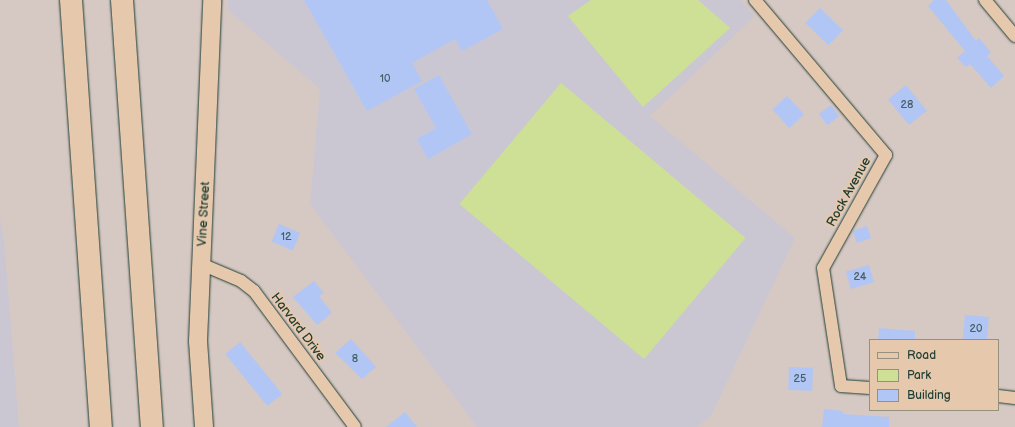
<!DOCTYPE html>
<html>
<head>
<meta charset="utf-8">
<style>
	body { margin:0 }
	#map { position:relative; width:1015px; height:427px; overflow:hidden; background:#d6c8c3; font-family:"Balsamiq Sans",sans-serif }
	div>[style] { position:absolute }
	[style*='--x'] { left:calc(var(--x)*1px); top:calc(var(--y)*1px); width:calc(var(--w)*1px); rotate:calc(var(--a)*1deg) }
	.built>* { inset:0; background:#cbc7d2 }
	.green>* { inset:0; background:#cde095; transform-origin:0 0 }
	.building>* { inset:0; background:#b1c6f5; transform-origin:0 0 }
	.roads { filter:drop-shadow(0 0 1px #1f3d34) drop-shadow(0 0 1px #1f3d34) }
	.street>* { height:12px; margin:-6px; padding:0 6px; transform-origin:6px; border-radius:6px; background:#e6c9ad }
	.secondary>* { height:18px; margin:-9px; padding:0 9px; transform-origin:9px; border-radius:9px; background:#e6c9ad }
	.highway>* { height:22px; margin:-11px; padding:0 11px; transform-origin:11px; border-radius:11px; background:#e6c9ad }
	span { translate:-50% -50%; white-space:nowrap; text-align:center; line-height:1.15; -webkit-text-stroke:4px #e6c9ad; paint-order:stroke }
	.number-label { font-size:11px; color:#445f64 }
	.number-label span { -webkit-text-stroke-width:0 }
	.street-label { font-size:13px; color:#1f3d34 }
	.legend { position:absolute; left:869px; top:339px; width:130px; height:72px; box-sizing:border-box; background:#e6c9ad; border:1px solid #96917d; margin:0; padding:5px 7px; list-style:none; font-size:12px; color:#1f3d34 }
	.legend li { display:flex; align-items:center; gap:8px; height:20px }
	.legend b { width:20px; border:1px solid #96917d }
</style>
</head>
<body>
<div id="map">
	<div class="built">
		<div style="clip-path:polygon(228px 0,741px 0,755px 16px,650px 116px,795px 238px,711px 416px,697px 427px,477px 427px,310px 204px,320px 89px,228px 10px)"></div>
		<div style="clip-path:polygon(0 218px,4px 240px,19px 427px,0 427px)"></div>
	</div>
	<div class="green">
		<div style="clip-path:polygon(591px 0,698px 0,730px 28px,643px 107px,568px 16px)"></div>
		<div style="left:561px;top:83px;width:241px;height:158px;rotate:40deg"></div>
	</div>
	<div class="building">
		<div style="clip-path:polygon(304px 0,487px 0,503px 29px,462px 51px,455px 39px,412px 63px,422px 81px,367px 111px)"></div>
		<div style="clip-path:polygon(934px 0,946px 0,976px 41px,979px 38px,991px 52px,987px 56px,1004px 76px,991px 88px,970px 64px,966px 67px,957px 58px,965px 51px,928px 6px)"></div>
		<div style="left:820px;top:8px;width:32px;height:21px;rotate:44deg"></div>
		<div style="clip-path:polygon(439px 75px,472px 134px,428px 159px,417px 139px,436px 128px,414px 89px)"></div>
		<div style="left:906px;top:85px;width:33px;height:23px;rotate:51deg"></div>
		<div style="left:787px;top:96px;width:25px;height:20px;rotate:47deg"></div>
		<div style="left:831px;top:105px;width:14px;height:15px;rotate:54deg"></div>
		<div style="left:279px;top:224px;width:23px;height:19px;rotate:23deg"></div>
		<div style="left:867px;top:226px;width:13px;height:15px;rotate:72deg"></div>
		<div style="left:869px;top:265px;width:18px;height:24px;rotate:74deg"></div>
		<div style="clip-path:polygon(314px 281px,324px 293px,319px 296px,332px 313px,317px 325px,293px 297px)"></div>
		<div style="left:965px;top:315px;width:24px;height:25px;rotate:5deg"></div>
		<div style="clip-path:polygon(879px 328px,915px 331px,915px 340px,878px 340px)"></div>
		<div style="clip-path:polygon(351px 339px,376px 367px,362px 379px,335px 353px)"></div>
		<div style="left:240px;top:342px;width:67px;height:19px;rotate:51deg"></div>
		<div style="left:789px;top:367px;width:24px;height:23px;rotate:2deg"></div>
		<div style="clip-path:polygon(824px 409px,843px 411px,843px 414px,889px 417px,889px 427px,822px 427px)"></div>
		<div style="clip-path:polygon(405px 412px,417px 427px,386px 427px)"></div>
	</div>
	<div class="roads">
		<div class="street">
			<div style="--x:755;--y:0;--w:203;--a:49.8"></div>
			<div style="--x:886;--y:155;--w:129;--a:119.1"></div>
			<div style="--x:823;--y:268;--w:119;--a:81.3"></div>
			<div style="--x:841;--y:386;--w:29;--a:4"></div>
			<div style="--x:985;--y:0;--w:47;--a:50.2"></div>
			<div style="--x:201;--y:264;--w:43;--a:23"></div>
			<div style="--x:241;--y:281;--w:16;--a:38"></div>
			<div style="--x:254;--y:291;--w:169;--a:53.4"></div>
			<div style="--x:998;--y:396;--w:17;--a:7"></div>
		</div>
		<div class="secondary">
			<div style="--x:204;--y:427;--w:86;--a:-94"></div>
			<div style="--x:198;--y:341;--w:341;--a:-87.6"></div>
		</div>
		<div class="highway">
			<div style="--x:71;--y:0;--w:428;--a:86"></div>
			<div style="--x:122;--y:0;--w:428;--a:86"></div>
		</div>
	</div>
	<div class="number-label">
		<span style="left:385px;top:79px">10</span>
		<span style="left:907px;top:105px">28</span>
		<span style="left:286px;top:237px">12</span>
		<span style="left:860px;top:277px">24</span>
		<span style="left:976px;top:329px">20</span>
		<span style="left:355px;top:359px">8</span>
		<span style="left:800px;top:379px">25</span>
	</div>
	<div class="street-label">
		<span style="left:849px;top:192px;rotate:-61deg">Rock Avenue</span>
		<span style="left:204px;top:214px;rotate:-87deg">Vine Street</span>
		<span style="left:298px;top:327px;rotate:53deg">Harvard Drive</span>
	</div>
	<ul class="legend">
	<li><b style="height:5px;background:#e6c9ad"></b>Road</li>
	<li><b style="height:11px;background:#cde095"></b>Park</li>
	<li><b style="height:11px;background:#b1c6f5"></b>Building</li>
	</ul>
</div>
</body>
</html>
